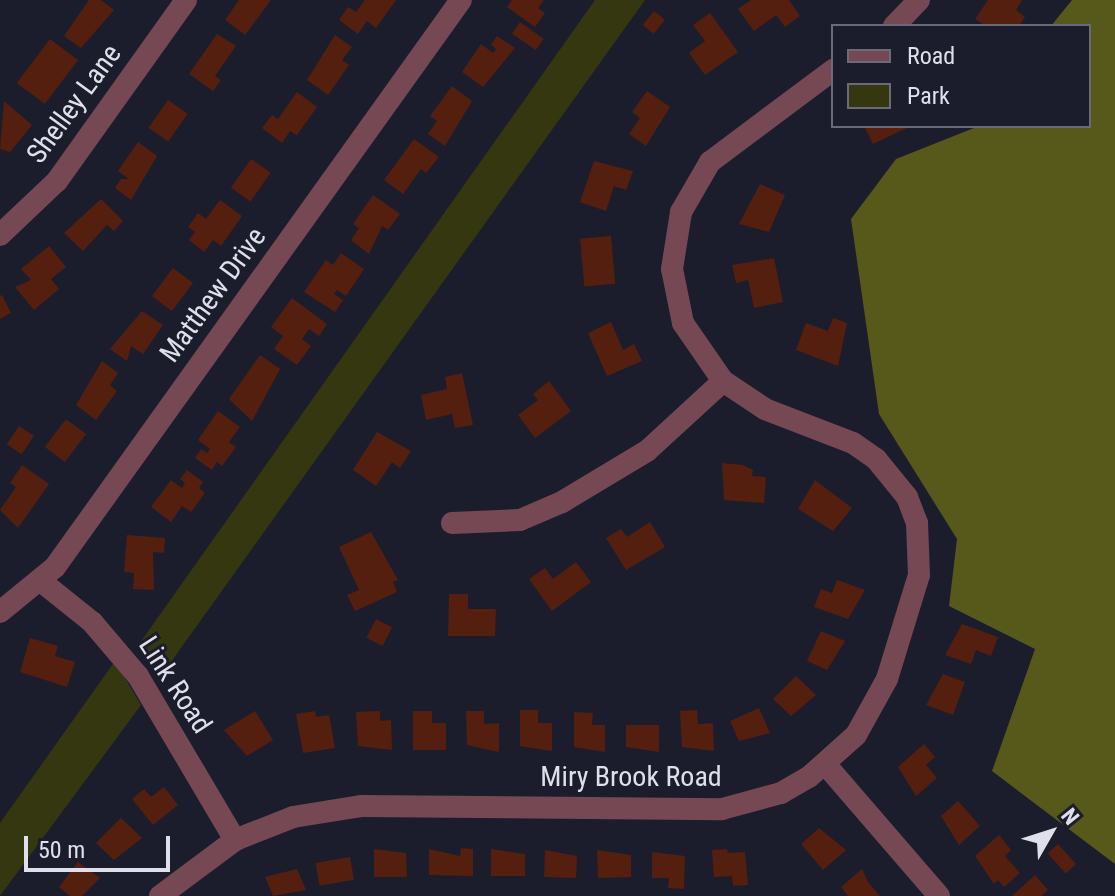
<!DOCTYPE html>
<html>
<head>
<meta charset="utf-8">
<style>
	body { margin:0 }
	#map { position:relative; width:1115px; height:896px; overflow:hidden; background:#1c1d2c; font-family:"Roboto Condensed",sans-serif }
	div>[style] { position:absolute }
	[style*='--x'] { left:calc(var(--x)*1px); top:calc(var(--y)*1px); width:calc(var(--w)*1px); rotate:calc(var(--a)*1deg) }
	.green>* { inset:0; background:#353711 }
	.forest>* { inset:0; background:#56591a }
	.building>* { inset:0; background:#541f0f; transform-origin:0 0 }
	.minor>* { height:22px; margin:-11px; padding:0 11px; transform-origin:11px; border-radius:11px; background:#764854 }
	span { translate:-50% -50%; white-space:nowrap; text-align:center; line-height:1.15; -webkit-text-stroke:6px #1c1d2c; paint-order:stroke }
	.street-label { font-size:28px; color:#dfe0eb }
	.legend { position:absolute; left:831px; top:24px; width:260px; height:104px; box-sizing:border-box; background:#1c1d2c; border:2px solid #6a6b78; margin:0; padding:10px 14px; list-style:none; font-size:24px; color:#dfe0eb }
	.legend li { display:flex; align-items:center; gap:16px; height:40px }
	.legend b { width:40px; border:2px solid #6a6b78 }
	.north { position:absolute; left:1011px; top:792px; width:80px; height:80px; -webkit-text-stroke:6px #1c1d2c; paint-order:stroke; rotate:51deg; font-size:22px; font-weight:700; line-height:32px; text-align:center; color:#dfe0eb }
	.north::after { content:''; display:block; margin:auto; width:28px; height:36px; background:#dfe0eb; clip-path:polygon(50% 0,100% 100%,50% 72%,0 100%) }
	.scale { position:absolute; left:24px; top:836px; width:146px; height:36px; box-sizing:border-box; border:4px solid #dfe0eb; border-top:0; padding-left:10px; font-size:24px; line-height:28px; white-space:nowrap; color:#dfe0eb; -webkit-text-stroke:6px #1c1d2c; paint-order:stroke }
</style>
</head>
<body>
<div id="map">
	<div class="green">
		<div style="clip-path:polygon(595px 0,645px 0,158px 680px,137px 647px)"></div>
		<div style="clip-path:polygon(115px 661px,141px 705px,0 896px,0 823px)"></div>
	</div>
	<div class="forest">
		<div style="clip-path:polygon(1072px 0,1115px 0,1115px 864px,992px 771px,1035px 649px,949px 606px,957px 539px,879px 414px,851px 219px,896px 159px,979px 126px,1089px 126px,1089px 26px,1051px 26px)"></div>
	</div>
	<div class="building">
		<div style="clip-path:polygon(89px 0,101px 0,114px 10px,81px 48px,64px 36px)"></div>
		<div style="clip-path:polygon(239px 0,271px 0,245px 35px,225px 20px)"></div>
		<div style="clip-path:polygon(365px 0,396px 0,376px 28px,367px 21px,358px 34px,339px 20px,348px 7px,356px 12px)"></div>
		<div style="clip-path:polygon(512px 0,544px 0,538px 8px,545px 13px,535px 27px,507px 7px)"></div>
		<div style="clip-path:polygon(751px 0,789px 0,800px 16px,785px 27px,776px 15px,754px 31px,738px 9px)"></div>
		<div style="clip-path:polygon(988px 0,1022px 0,1016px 10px,1025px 17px,1019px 26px,986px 26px,975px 19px)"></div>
		<div style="left:654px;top:11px;width:14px;height:18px;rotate:39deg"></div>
		<div style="clip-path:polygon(710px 13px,738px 52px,705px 75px,689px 53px,705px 41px,693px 25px)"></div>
		<div style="left:520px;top:22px;width:29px;height:14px;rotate:35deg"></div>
		<div style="clip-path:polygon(217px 34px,236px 46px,215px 76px,221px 80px,213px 91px,189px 74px)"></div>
		<div style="clip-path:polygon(335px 35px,352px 47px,342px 60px,349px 65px,328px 95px,307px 80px)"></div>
		<div style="clip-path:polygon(497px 36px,515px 48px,483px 87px,462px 72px,481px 44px,493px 53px,496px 49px,491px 45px)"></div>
		<div style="left:50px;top:39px;width:35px;height:55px;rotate:37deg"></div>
		<div style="clip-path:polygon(452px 86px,472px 101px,445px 146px,428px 134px,437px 121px,430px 116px)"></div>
		<div style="clip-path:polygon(647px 91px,670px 107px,646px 146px,629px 134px,640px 118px,632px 112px)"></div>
		<div style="clip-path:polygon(297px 92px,317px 107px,297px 135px,290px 131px,282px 143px,262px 128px,272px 115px,278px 119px)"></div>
		<div style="left:168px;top:100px;width:24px;height:34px;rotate:35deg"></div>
		<div style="clip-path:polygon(4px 101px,32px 125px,10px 152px,0 149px)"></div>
		<div style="clip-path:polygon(864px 126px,911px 126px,873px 144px)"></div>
		<div style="clip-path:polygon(414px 139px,439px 157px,426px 173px,421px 169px,403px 194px,384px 180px)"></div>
		<div style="clip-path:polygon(138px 142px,157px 156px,131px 200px,115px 188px,121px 179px,129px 179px,118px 171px)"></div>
		<div style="left:251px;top:159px;width:24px;height:35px;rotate:35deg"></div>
		<div style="clip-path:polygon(594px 161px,633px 171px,626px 190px,614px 186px,606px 211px,580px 202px)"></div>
		<div style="clip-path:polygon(760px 184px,785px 195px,769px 232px,739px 224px)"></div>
		<div style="clip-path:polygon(373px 195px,400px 214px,388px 230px,382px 226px,369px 254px,351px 240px,359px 228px,353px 224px)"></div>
		<div style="clip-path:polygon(101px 199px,123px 221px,114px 231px,107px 225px,83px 251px,64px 233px)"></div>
		<div style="clip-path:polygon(220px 200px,242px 216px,221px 246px,213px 240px,204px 252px,189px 240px,195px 232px,188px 227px,198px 213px,206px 219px)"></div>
		<div style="left:611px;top:236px;width:48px;height:31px;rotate:85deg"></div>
		<div style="clip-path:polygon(49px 246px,66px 267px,51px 279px,59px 289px,34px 310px,15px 287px,31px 280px,21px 269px)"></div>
		<div style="clip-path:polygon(341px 253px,364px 269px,346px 296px,337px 290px,334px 294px,343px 300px,335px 312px,304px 292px,326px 260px,333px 265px)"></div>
		<div style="clip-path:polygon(774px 258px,783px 302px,754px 308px,748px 280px,736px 283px,732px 265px)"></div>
		<div style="left:173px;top:268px;width:25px;height:35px;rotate:37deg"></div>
		<div style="clip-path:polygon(2px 295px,11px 313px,0 319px,0 296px)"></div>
		<div style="clip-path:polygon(292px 298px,327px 324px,319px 336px,309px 329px,302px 339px,311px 346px,297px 365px,274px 349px,283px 336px,271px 327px)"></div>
		<div style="clip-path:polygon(142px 311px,163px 325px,143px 354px,131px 346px,127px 361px,110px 349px)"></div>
		<div style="clip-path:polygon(833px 318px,847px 323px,838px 366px,796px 350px,806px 323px,828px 331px)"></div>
		<div style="clip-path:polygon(611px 322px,623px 350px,634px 344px,642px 361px,607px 376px,588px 333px)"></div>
		<div style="clip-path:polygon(260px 355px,280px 369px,252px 421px,229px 399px)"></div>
		<div style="clip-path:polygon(102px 361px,118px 373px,110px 385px,117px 391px,96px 420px,76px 405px)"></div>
		<div style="clip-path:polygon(462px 373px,473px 425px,455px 428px,452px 414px,426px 420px,421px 395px,447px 389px,445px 377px)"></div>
		<div style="clip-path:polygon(549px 381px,571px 411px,535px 438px,518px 415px,538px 400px,533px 394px)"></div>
		<div style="clip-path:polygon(218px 411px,240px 427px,229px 442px,236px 447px,222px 466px,217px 462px,212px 470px,195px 458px,201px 449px,207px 453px,210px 449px,198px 440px)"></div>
		<div style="left:66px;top:419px;width:25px;height:35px;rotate:37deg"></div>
		<div style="left:19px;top:426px;width:18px;height:22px;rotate:34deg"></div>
		<div style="clip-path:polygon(377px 432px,411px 451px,400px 468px,392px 462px,376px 486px,353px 470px)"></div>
		<div style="clip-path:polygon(722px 463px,743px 465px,753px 470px,752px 476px,766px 477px,764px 503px,724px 500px)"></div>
		<div style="clip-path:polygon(22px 465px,49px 484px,18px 528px,0 510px,16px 487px,10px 483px)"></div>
		<div style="clip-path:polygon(187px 470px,203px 482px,199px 488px,205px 493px,191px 512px,182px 506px,171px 522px,151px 507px,171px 480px,182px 488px,185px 483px,180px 479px)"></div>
		<div style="clip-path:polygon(815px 480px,852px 508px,833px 531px,798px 509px)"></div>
		<div style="clip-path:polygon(650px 522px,665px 547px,626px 570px,606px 538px,621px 529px,627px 537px)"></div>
		<div style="clip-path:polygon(371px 532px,398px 580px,393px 582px,397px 592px,355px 611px,347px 595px,359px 590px,339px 547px)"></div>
		<div style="clip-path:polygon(127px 535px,165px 538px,164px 553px,153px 552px,154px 590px,133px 589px,134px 573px,124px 572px)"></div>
		<div style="clip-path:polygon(576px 562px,591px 582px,552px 611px,529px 579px,545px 568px,553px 579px)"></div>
		<div style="clip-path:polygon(837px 580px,865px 590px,848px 619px,814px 607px,821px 589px,832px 593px)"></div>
		<div style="clip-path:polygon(449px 594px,468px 594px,468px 609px,496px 609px,495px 636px,448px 636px)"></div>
		<div style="left:376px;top:619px;width:18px;height:21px;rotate:27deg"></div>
		<div style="clip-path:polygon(962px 624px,998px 637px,991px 656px,976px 650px,971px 664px,945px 655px)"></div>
		<div style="clip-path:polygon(821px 631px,845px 641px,827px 670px,807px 661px)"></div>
		<div style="clip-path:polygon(30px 638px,58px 646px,55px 656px,75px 662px,67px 687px,20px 672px)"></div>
		<div style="clip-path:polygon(943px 674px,965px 682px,953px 715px,926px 705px)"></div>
		<div style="clip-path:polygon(796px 676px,816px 695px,791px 716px,773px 699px)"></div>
		<div style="clip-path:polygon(759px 708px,770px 733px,739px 741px,730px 721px)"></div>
		<div style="clip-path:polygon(520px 710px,538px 710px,538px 723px,552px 723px,552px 751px,520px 746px)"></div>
		<div style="clip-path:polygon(697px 710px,698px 724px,713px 723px,714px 751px,682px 747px,680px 711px)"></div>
		<div style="clip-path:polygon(255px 711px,273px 740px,247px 756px,224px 730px)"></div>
		<div style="clip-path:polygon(315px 711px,316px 717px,329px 715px,335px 748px,303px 753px,296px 714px)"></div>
		<div style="clip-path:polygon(380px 711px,380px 721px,391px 720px,392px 750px,358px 746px,356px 712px)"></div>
		<div style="clip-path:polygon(413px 711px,432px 711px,432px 723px,446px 723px,446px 750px,413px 750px)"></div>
		<div style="clip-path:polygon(466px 711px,484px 711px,484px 724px,499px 723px,499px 752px,467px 745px)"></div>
		<div style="clip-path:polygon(574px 712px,593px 713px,592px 725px,605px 725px,605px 752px,574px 747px)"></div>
		<div style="clip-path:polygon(626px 725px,659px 725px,659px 752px,626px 747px)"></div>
		<div style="clip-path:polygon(924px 744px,935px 757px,926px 765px,937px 778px,916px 796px,898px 767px)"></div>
		<div style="clip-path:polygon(164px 787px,178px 805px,153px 825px,132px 799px,144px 789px,151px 797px)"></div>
		<div style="clip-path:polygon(958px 801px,980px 826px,959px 845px,941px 816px)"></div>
		<div style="clip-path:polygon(121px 818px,142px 838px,114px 860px,96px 843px)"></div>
		<div style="clip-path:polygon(819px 828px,846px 850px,823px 870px,801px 844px)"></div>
		<div style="clip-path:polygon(999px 835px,1011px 850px,1005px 856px,1020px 873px,1004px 887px,998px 880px,994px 884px,975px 856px)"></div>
		<div style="left:1058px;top:844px;width:27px;height:14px;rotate:48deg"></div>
		<div style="clip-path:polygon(461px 848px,473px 849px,473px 876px,429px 875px,429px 849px,460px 856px)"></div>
		<div style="clip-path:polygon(374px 849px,406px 853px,407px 877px,374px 877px)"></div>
		<div style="clip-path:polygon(491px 849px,525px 854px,525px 876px,491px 876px)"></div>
		<div style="clip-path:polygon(727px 849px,728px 853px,745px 852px,748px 885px,733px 886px,732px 876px,714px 877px,712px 850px)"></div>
		<div style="clip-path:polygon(545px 850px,577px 856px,576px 878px,544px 877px)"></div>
		<div style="clip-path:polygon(597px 850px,631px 855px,631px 877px,598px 878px)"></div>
		<div style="clip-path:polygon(652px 852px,685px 856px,684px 889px,668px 888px,669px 878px,652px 878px)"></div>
		<div style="left:350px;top:857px;width:23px;height:35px;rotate:80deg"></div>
		<div style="clip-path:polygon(78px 862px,100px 878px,82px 896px,70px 896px,59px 887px)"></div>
		<div style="clip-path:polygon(297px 869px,306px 890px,273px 896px,265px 877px)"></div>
		<div style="clip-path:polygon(862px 869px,868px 882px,880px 896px,848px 896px,841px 887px)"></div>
		<div style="clip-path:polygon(1035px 875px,1048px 890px,1041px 896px,1012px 896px)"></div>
	</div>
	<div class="minor">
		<div style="--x:894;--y:26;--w:36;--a:-46"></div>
		<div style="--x:0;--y:235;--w:79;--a:-43.5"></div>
		<div style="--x:57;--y:181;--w:222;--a:-54.5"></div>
		<div style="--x:452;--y:523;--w:68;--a:-2.5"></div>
		<div style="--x:520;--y:520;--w:46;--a:-23.2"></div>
		<div style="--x:562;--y:502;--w:99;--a:-31"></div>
		<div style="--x:647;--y:451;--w:103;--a:-42.6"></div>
		<div style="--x:42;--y:582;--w:64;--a:38.7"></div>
		<div style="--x:92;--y:622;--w:71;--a:49.6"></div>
		<div style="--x:138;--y:676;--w:191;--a:59.4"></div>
		<div style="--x:0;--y:612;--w:71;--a:-39.3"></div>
		<div style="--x:55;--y:567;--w:697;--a:-54.4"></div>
		<div style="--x:826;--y:765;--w:173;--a:49.2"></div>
		<div style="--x:160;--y:896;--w:94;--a:-36.7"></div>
		<div style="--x:235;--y:840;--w:62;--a:-21.6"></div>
		<div style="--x:293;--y:817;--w:70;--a:-9.1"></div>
		<div style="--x:362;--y:806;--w:360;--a:0.5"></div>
		<div style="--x:722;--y:809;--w:61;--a:-15.2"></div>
		<div style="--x:781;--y:793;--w:32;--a:-30"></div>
		<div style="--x:809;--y:777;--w:63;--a:-41.8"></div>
		<div style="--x:856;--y:735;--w:64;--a:-61"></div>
		<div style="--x:887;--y:679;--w:109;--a:-72.9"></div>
		<div style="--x:919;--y:575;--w:52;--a:-92.2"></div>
		<div style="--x:917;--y:523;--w:28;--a:-111"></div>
		<div style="--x:907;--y:497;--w:49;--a:-129.2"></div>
		<div style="--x:876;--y:459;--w:28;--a:-145"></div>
		<div style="--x:853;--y:443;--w:94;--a:-158.9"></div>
		<div style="--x:765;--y:409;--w:50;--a:-146.3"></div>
		<div style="--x:723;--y:381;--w:70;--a:-124.6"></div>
		<div style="--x:683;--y:323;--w:55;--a:-101.5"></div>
		<div style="--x:672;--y:269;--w:58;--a:-81"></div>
		<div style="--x:681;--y:212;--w:58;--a:-59.9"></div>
		<div style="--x:710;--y:162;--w:154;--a:-36.8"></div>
	</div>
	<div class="street-label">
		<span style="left:74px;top:104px;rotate:-54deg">Shelley Lane</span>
		<span style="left:213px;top:295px;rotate:-54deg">Matthew Drive</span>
		<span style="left:175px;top:685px;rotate:57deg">Link Road</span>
		<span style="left:631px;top:777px">Miry Brook Road</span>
	</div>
	<ul class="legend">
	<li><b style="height:10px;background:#764854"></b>Road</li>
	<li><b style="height:22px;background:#353711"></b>Park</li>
	</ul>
	<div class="north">N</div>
	<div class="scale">50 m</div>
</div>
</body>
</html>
